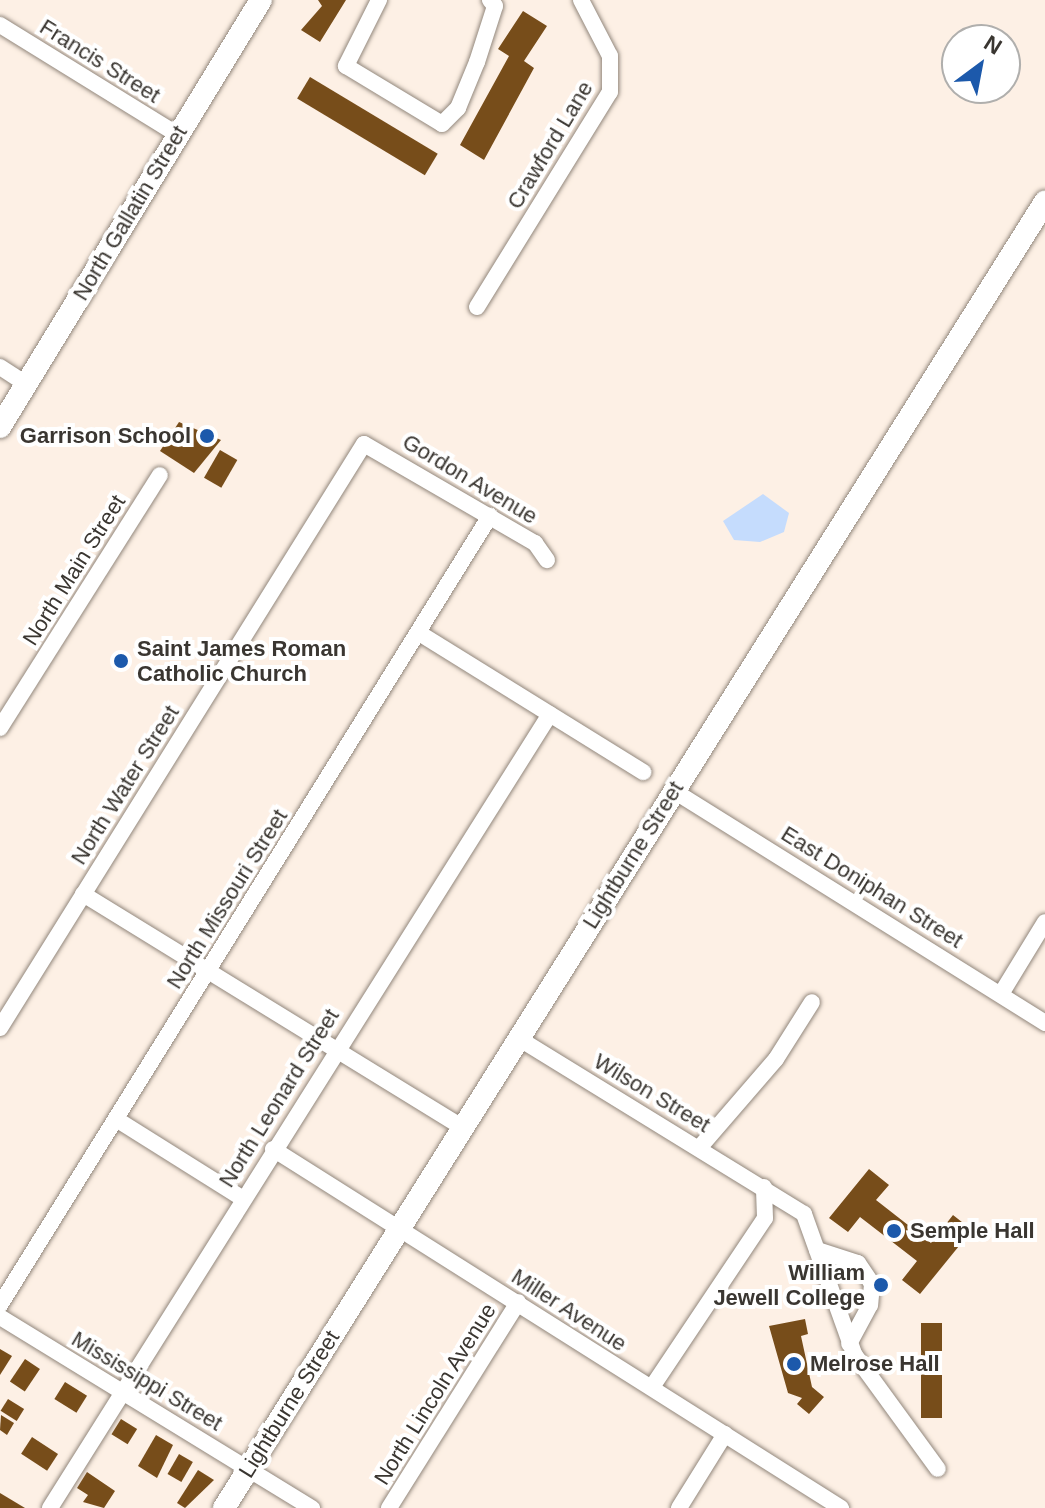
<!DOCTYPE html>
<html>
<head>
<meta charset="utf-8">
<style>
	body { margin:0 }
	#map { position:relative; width:1045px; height:1508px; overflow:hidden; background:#fdf0e5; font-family:Helvetica,sans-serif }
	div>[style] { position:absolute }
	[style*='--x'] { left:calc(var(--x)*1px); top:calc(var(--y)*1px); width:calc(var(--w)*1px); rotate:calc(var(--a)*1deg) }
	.water>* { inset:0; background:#c5dcfd }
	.building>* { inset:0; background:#774d1a; transform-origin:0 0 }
	.roads { filter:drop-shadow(0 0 2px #92877c) drop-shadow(0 0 2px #92877c) }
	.street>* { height:16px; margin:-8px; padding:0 8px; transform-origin:8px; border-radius:8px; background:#fff }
	.secondary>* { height:22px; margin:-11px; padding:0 11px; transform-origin:11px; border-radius:11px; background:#fff }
	.dots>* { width:22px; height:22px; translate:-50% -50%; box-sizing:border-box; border:4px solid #fff; border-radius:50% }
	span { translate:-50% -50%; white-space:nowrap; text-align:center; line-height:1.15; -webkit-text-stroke:8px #fff; paint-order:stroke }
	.street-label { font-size:22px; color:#3a3631 }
	.poi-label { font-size:22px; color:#3a3631; font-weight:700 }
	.right { translate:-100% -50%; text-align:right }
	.left { translate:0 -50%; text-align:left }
	.north { position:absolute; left:941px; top:24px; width:80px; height:80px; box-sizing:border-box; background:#fff; border:2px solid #b0afad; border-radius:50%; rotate:32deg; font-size:22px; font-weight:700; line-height:32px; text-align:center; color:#3a3631 }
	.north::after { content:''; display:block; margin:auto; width:28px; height:36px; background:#1c59ab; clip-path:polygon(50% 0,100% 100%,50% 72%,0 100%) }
</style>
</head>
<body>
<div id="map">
	<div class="water">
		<div style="clip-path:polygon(763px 494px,789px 513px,784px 532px,760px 542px,734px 540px,723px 521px)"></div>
	</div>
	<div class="building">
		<div style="clip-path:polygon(318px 0,346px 0,320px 42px,301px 30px,322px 6px)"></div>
		<div style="clip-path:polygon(523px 11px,547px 26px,524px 61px,534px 68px,484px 160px,460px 145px,509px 56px,498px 49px)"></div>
		<div style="left:310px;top:77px;width:149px;height:25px;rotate:31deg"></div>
		<div style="clip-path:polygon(179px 422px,221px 440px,194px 473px,160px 451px)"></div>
		<div style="left:220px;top:450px;width:20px;height:32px;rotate:30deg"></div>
		<div style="clip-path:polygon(869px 1169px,889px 1185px,876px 1200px,931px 1243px,953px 1215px,972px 1230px,920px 1294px,902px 1280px,917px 1261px,860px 1217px,848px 1232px,829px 1218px)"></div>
		<div style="clip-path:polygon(805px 1319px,808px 1334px,801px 1336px,812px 1387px,824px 1397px,809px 1414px,797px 1404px,802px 1398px,788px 1393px,769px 1326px)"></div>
		<div style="left:921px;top:1323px;width:21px;height:95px"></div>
		<div style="clip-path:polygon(0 1349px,12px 1356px,0 1375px)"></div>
		<div style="left:25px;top:1359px;width:18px;height:27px;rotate:34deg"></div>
		<div style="left:65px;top:1382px;width:26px;height:20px;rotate:32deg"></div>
		<div style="left:8px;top:1399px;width:19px;height:14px;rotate:32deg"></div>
		<div style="clip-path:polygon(1px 1415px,14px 1423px,7px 1435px,0 1430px)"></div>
		<div style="left:121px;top:1419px;width:19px;height:18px;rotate:32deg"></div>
		<div style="clip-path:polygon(156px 1435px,173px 1445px,157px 1478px,138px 1466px)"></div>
		<div style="left:32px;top:1437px;width:31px;height:20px;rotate:33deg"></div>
		<div style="left:179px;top:1454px;width:16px;height:23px;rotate:30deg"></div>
		<div style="clip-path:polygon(198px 1470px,214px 1480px,185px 1508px,177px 1503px)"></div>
		<div style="clip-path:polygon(87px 1472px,115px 1491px,104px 1508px,83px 1502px,88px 1495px,77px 1488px)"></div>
		<div style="clip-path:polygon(0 1493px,25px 1508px,0 1508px)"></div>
	</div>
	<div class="roads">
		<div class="street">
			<div style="--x:379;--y:0;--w:74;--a:116.6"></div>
			<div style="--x:346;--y:66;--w:112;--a:31.1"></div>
			<div style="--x:442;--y:124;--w:23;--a:-45"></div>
			<div style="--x:458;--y:108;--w:50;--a:-67.6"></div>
			<div style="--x:477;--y:62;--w:59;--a:-72.2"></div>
			<div style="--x:495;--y:6;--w:8;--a:-130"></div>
			<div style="--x:0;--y:25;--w:209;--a:31.7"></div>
			<div style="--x:477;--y:307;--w:253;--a:-58.3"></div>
			<div style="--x:610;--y:92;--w:36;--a:-90"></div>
			<div style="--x:610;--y:56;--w:63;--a:-117.4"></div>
			<div style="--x:0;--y:367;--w:31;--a:33"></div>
			<div style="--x:419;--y:633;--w:264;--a:31.8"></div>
			<div style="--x:0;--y:728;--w:299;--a:-57.7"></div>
			<div style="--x:674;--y:791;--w:438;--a:32"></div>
			<div style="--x:83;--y:894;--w:445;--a:31.6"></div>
			<div style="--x:1001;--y:994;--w:84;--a:-58.6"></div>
			<div style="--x:0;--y:1028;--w:688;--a:-58.07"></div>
			<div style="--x:364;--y:444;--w:198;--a:30.1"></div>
			<div style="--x:535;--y:543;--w:21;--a:55"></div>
			<div style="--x:518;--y:1038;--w:336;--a:31.6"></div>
			<div style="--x:804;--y:1214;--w:149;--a:70.3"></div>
			<div style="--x:854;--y:1354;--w:142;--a:53.9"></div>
			<div style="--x:116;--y:1119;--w:149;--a:32.1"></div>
			<div style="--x:700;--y:1147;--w:116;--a:-49.2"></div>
			<div style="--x:776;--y:1059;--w:67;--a:-57.7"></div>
			<div style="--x:273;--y:1149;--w:672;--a:32.29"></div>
			<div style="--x:817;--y:1250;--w:43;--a:17.6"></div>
			<div style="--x:858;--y:1263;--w:25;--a:56"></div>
			<div style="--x:872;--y:1284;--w:21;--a:95"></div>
			<div style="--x:870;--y:1305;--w:44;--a:118.3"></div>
			<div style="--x:0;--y:1305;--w:929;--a:-58.16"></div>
			<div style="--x:0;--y:1317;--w:366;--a:31.5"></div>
			<div style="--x:652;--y:1387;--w:203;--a:-56.2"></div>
			<div style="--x:765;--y:1218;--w:31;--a:-92"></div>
			<div style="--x:50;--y:1508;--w:938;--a:-57.8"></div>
			<div style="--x:389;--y:1508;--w:243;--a:-57.9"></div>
			<div style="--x:679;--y:1508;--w:87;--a:-58.1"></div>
		</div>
		<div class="secondary">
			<div style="--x:0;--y:427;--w:500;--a:-58.57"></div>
			<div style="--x:224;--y:1508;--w:1543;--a:-57.85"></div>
		</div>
	</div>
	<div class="dots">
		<div style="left:207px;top:436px;background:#1c59ab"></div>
		<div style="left:121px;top:661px;background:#1c59ab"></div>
		<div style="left:894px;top:1231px;background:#1c59ab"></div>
		<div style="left:881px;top:1285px;background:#1c59ab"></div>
		<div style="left:794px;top:1364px;background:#1c59ab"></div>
	</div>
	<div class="street-label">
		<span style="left:100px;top:61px;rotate:32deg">Francis Street</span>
		<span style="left:550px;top:145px;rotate:-59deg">Crawford Lane</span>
		<span style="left:130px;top:213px;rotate:-59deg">North Gallatin Street</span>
		<span style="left:470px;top:479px;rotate:31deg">Gordon Avenue</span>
		<span style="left:74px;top:570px;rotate:-58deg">North Main Street</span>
		<span style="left:125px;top:785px;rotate:-58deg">North Water Street</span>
		<span style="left:633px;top:855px;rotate:-58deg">Lightburne Street</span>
		<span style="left:872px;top:887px;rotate:32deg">East Doniphan Street</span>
		<span style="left:227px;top:899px;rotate:-58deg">North Missouri Street</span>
		<span style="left:652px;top:1093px;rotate:31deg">Wilson Street</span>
		<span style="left:279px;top:1098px;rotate:-58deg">North Leonard Street</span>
		<span style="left:569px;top:1310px;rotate:33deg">Miller Avenue</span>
		<span style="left:147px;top:1381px;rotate:31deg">Mississippi Street</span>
		<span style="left:435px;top:1394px;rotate:-58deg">North Lincoln Avenue</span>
		<span style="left:289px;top:1404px;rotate:-58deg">Lightburne Street</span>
	</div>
	<div class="poi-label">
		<span class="right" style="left:191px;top:436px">Garrison School</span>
		<span class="left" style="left:137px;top:661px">Saint James Roman<br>Catholic Church</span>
		<span class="left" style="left:910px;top:1231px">Semple Hall</span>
		<span class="right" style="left:865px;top:1285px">William<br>Jewell College</span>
		<span class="left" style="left:810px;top:1364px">Melrose Hall</span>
	</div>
	<div class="north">N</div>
</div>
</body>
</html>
